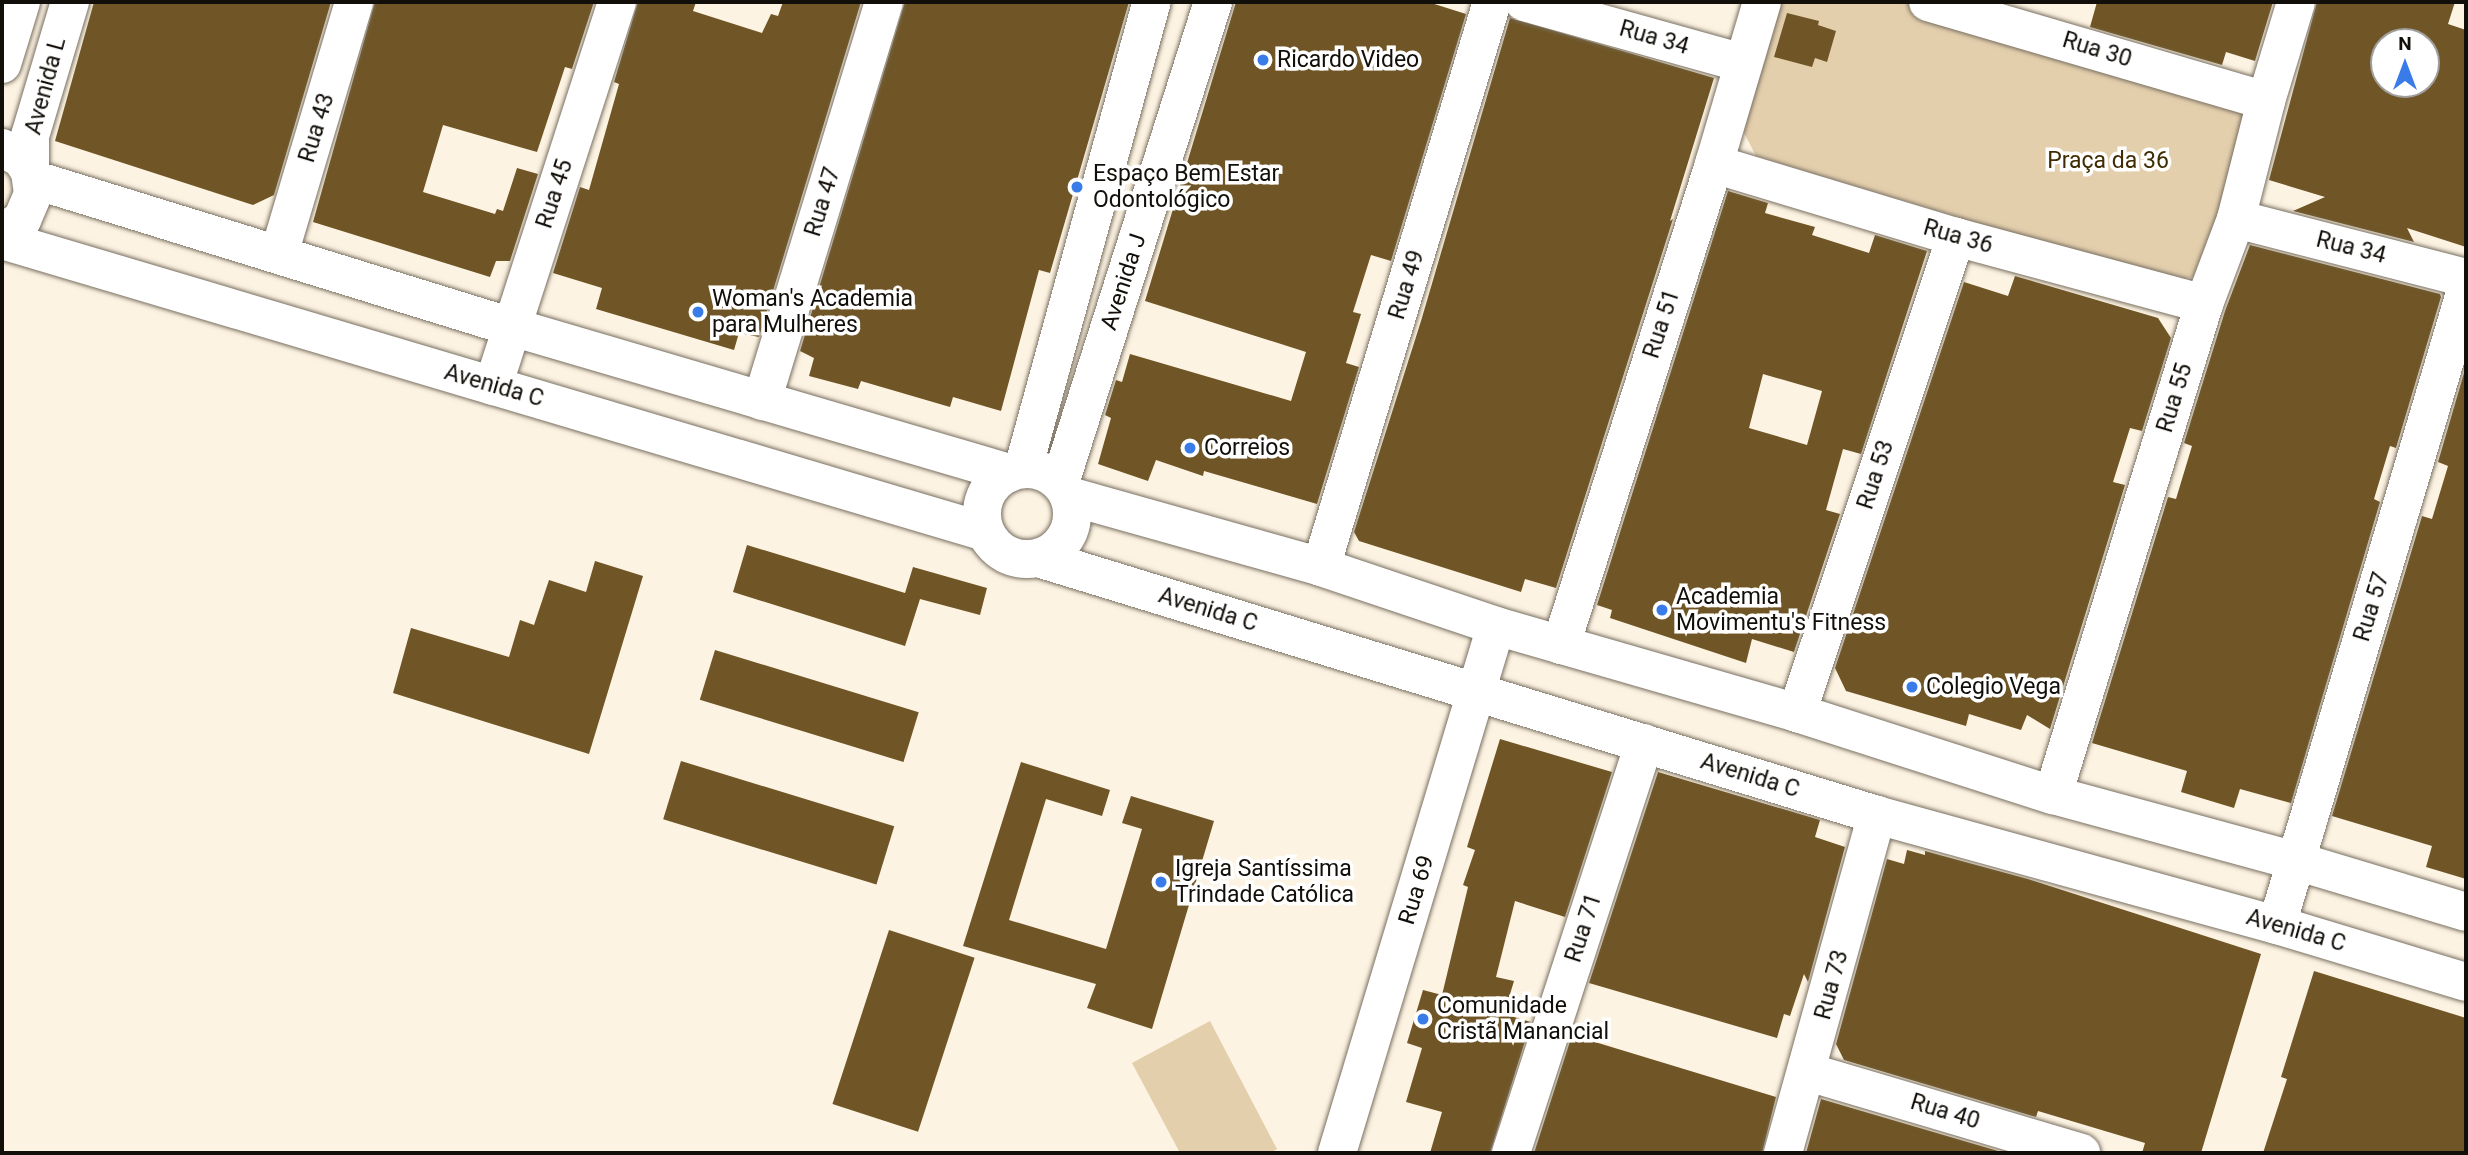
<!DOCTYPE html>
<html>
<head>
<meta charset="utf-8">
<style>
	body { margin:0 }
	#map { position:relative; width:2468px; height:1155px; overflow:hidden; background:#fdf3e2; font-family:Roboto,sans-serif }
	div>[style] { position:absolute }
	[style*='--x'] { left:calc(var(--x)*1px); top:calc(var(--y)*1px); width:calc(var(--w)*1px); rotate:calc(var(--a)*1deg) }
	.green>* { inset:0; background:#e4cfad }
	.building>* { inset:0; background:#705626; transform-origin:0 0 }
	.roads { filter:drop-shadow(0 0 2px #786f61) drop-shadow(0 0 2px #786f61) }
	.minor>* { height:38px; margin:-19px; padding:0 19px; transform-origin:19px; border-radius:19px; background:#fff }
	.tertiary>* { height:38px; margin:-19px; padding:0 19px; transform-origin:19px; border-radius:19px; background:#fff }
	.tertiary>.ring { margin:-19px; padding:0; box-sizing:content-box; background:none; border:38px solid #fff; border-radius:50% }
	.dots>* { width:19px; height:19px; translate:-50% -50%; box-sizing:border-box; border:4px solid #fff; border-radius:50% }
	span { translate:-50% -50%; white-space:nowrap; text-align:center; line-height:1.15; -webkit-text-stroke:7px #fff; paint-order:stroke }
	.street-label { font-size:23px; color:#120e09 }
	.poi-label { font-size:23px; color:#120e09 }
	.left { translate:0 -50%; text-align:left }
	.park-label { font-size:23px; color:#402c02 }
	.frame { position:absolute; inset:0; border:4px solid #120e09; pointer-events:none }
	.north { position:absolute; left:2370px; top:28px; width:70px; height:70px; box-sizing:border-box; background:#fff; border:2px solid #a09f9d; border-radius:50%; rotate:0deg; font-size:19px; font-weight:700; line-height:28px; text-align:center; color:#120e09 }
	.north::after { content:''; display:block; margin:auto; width:24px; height:32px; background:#387be9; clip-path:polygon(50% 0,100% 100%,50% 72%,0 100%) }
</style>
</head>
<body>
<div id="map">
	<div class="green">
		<div style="clip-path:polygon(1779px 2px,1913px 2px,2236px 96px,2248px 120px,2206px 273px,2173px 282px,1756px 156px,1741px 127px)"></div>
		<div style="clip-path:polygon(1210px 1021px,1277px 1149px,1270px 1153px,1180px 1153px,1132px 1063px)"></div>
	</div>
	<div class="building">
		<div style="clip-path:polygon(94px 2px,331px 2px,274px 195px,253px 205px,55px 141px)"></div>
		<div style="clip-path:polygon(375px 2px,594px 2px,572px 69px,565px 67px,537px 152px,443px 125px,423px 192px,495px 214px,497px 209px,503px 211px,517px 168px,538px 174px,510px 261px,496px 261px,490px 277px,313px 222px)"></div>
		<div style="clip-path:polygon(638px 2px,696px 2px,693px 11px,762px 33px,771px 14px,778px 16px,783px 2px,861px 2px,759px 337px,739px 333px,734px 350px,596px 309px,602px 288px,553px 273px,580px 187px,589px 190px,619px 84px,614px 82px)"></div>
		<div style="clip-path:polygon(905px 2px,1129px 2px,1050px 273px,1039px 270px,1001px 411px,953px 397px,950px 407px,861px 381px,858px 389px,809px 376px,814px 358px,800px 351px)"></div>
		<div style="clip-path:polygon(1236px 2px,1428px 2px,1466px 14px,1391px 261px,1371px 255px,1353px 312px,1361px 314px,1346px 363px,1359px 367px,1317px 504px,1204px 471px,1203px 476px,1156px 460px,1148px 481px,1098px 464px,1111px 418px,1105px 415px,1116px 380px,1122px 382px,1130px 354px,1291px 401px,1306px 352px,1145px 301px)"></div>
		<div style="clip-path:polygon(2097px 2px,2273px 2px,2255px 61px,2226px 52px,2222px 65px,2090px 27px)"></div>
		<div style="clip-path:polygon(evenodd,2317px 2px,2455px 2px,2448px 24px,2466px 30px,2466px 247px,2407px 228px,2414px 242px,2293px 211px,2325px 197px,2269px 180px,2317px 2px,2384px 42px,2426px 42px,2426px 84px,2384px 84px,2384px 42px)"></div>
		<div style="clip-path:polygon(1787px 13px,1819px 21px,1818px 25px,1836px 31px,1827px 62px,1815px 58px,1812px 67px,1774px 57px)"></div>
		<div style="clip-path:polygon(1510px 18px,1714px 78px,1670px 221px,1673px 219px,1556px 588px,1525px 579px,1521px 592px,1359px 541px,1354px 532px,1421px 321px)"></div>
		<div style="clip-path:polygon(evenodd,1728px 191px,1768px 203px,1765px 213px,1815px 227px,1812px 235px,1869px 253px,1875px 235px,1927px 251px,1861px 454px,1843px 449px,1826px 510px,1840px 514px,1794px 652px,1752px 639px,1746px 663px,1610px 618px,1612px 610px,1597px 605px,1728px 191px,1763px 374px,1822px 391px,1807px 445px,1749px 428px,1763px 374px)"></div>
		<div style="clip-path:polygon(2250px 245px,2440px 294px,2441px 297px,2396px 448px,2390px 446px,2374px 499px,2380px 502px,2291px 803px,2240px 789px,2234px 808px,2181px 792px,2187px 771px,2092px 743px,2168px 497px,2176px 499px,2192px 446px,2184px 443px,2225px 311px)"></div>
		<div style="clip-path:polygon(2015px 276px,2158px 318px,2171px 338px,2142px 431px,2130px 428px,2113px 482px,2125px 485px,2050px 729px,2027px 715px,2021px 730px,1969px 714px,1966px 726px,1846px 691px,1835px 668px,1964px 282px,2008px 296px)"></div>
		<div style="clip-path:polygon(2466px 366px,2466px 879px,2426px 867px,2432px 846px,2332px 816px,2422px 516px,2432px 519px,2448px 466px,2438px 462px)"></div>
		<div style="clip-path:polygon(747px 545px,905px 593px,913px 567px,987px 588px,980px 615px,920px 599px,905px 646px,733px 592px)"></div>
		<div style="clip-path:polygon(595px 561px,643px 576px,589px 754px,393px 693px,411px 628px,509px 657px,520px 620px,534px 625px,549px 580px,586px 592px)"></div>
		<div style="left:715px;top:650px;width:213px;height:52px;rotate:17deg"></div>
		<div style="clip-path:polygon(1500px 739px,1612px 772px,1565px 917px,1515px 901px,1496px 977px,1514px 981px,1504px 1014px,1531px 1022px,1490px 1153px,1430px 1153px,1442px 1112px,1406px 1102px,1422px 1048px,1407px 1043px,1423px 990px,1442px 995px,1468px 887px,1463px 885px,1475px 850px,1467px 847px)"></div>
		<div style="left:681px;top:761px;width:223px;height:61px;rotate:17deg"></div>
		<div style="clip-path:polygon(1021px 762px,1110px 790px,1102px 816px,1046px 799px,1009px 920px,1106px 949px,1142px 829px,1122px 823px,1131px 796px,1214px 821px,1152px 1029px,1087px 1008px,1096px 984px,963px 946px)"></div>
		<div style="clip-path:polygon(1658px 772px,1820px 820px,1815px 837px,1845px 847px,1808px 982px,1804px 974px,1790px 1016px,1784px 1014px,1777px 1038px,1589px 983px)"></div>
		<div style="clip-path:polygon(1907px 850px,1925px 855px,1925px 851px,2028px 879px,2261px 954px,2201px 1153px,2142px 1153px,2145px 1143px,2038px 1111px,2036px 1117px,1844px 1060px,1836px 1044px,1887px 859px,1904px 864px)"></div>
		<div style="left:889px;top:930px;width:90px;height:183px;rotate:18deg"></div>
		<div style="clip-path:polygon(2314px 971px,2466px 1018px,2466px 1153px,2263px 1153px,2287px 1079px,2281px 1077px)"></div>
		<div style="clip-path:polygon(1572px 1035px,1776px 1097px,1762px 1153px,1534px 1153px)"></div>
		<div style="clip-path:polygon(1821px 1099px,2005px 1153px,1806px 1153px)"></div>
	</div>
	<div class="roads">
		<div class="minor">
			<div style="--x:1524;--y:2;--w:227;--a:15.6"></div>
			<div style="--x:1928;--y:2;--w:352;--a:16.3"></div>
			<div style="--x:1714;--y:164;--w:253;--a:16.8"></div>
			<div style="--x:1956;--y:237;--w:257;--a:15.1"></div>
			<div style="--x:2236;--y:219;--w:237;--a:14.4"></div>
			<div style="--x:279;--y:254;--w:263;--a:-73.4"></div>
			<div style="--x:493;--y:386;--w:404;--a:-72.1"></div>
			<div style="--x:762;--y:401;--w:417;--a:-73"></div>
			<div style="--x:1321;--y:567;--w:590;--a:-73.16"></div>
			<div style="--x:1561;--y:645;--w:505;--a:-72.35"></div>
			<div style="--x:1714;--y:164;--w:169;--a:-73.5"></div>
			<div style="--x:1797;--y:713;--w:502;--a:-71.53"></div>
			<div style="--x:2053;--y:795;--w:514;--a:-72.91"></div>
			<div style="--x:2204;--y:304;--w:91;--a:-69.4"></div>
			<div style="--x:2236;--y:219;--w:122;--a:-75.7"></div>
			<div style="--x:2266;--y:101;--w:103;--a:-73.1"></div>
			<div style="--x:2277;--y:925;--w:663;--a:-73.43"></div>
			<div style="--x:1808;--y:1072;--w:285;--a:16.5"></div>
			<div style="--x:1337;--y:1153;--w:550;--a:-73.21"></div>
			<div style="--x:1511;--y:1153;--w:431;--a:-72"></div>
			<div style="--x:1783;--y:1153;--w:351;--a:-74.5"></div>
		</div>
		<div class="tertiary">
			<div style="--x:2;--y:64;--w:65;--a:-73"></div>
			<div style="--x:2;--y:148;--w:21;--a:28"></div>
			<div style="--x:21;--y:158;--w:17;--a:57"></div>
			<div style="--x:30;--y:172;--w:22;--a:82"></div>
			<div style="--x:33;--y:194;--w:28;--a:113"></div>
			<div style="--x:22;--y:220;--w:23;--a:149"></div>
			<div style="--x:30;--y:172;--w:36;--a:-90"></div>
			<div style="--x:30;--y:136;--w:140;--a:-73.4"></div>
			<div style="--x:32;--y:179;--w:502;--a:17.14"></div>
			<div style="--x:512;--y:327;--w:518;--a:16.37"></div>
			<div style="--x:2;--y:240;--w:1025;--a:16.54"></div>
			<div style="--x:1023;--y:469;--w:484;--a:-74.6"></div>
			<div class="ring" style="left:982px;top:469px;width:52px;height:52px"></div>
			<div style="--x:1060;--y:483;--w:505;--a:-72.35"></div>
			<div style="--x:1069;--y:496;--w:262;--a:15.7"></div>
			<div style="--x:1321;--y:567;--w:185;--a:18.6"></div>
			<div style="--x:1496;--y:626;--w:313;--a:16.1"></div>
			<div style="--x:1797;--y:713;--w:269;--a:17.8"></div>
			<div style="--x:2053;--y:795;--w:252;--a:15.2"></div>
			<div style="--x:2296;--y:861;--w:177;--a:16.7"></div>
			<div style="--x:1038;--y:558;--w:877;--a:17.03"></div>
			<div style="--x:1877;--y:815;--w:415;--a:15.4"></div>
			<div style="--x:2277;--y:925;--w:197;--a:16.8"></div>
		</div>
	</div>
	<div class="dots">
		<div style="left:1263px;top:60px;background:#387be9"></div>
		<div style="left:1077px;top:187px;background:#387be9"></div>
		<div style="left:698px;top:312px;background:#387be9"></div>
		<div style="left:1190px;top:448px;background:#387be9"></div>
		<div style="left:1662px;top:610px;background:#387be9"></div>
		<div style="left:1912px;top:687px;background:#387be9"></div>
		<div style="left:1161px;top:882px;background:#387be9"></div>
		<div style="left:1423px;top:1019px;background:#387be9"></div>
	</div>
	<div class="street-label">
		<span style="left:1654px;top:38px;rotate:16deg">Rua 34</span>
		<span style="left:2097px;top:50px;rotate:17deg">Rua 30</span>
		<span style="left:46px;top:86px;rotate:-75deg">Avenida L</span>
		<span style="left:317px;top:128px;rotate:-73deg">Rua 43</span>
		<span style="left:555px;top:194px;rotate:-72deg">Rua 45</span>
		<span style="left:823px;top:202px;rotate:-73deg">Rua 47</span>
		<span style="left:1958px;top:237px;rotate:16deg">Rua 36</span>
		<span style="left:2351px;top:248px;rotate:14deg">Rua 34</span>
		<span style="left:1124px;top:282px;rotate:-72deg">Avenida J</span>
		<span style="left:1407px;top:285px;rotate:-73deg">Rua 49</span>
		<span style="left:1662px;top:324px;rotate:-72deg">Rua 51</span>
		<span style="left:494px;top:386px;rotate:16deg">Avenida C</span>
		<span style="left:2175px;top:398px;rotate:-73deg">Rua 55</span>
		<span style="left:1876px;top:475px;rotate:-72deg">Rua 53</span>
		<span style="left:2372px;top:607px;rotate:-73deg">Rua 57</span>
		<span style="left:1208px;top:610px;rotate:17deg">Avenida C</span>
		<span style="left:1750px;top:776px;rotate:17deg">Avenida C</span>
		<span style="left:1417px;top:890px;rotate:-73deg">Rua 69</span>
		<span style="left:1584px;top:928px;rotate:-72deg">Rua 71</span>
		<span style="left:2296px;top:931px;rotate:16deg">Avenida C</span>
		<span style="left:1832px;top:985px;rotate:-75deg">Rua 73</span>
		<span style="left:1945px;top:1112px;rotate:17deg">Rua 40</span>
	</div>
	<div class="poi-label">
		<span class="left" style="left:1277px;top:60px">Ricardo Video</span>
		<span class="left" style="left:1093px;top:187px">Espaço Bem Estar<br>Odontológico</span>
		<span class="left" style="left:712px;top:312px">Woman's Academia<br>para Mulheres</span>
		<span class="left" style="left:1204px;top:448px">Correios</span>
		<span class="left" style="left:1676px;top:610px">Academia<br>Movimentu's Fitness</span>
		<span class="left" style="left:1926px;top:687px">Colegio Vega</span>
		<span class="left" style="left:1175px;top:882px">Igreja Santíssima<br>Trindade Católica</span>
		<span class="left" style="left:1437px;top:1019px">Comunidade<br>Cristã Manancial</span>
	</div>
	<div class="park-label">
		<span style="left:2108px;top:161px">Praça da 36</span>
	</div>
	<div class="frame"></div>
	<div class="north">N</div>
</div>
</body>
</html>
